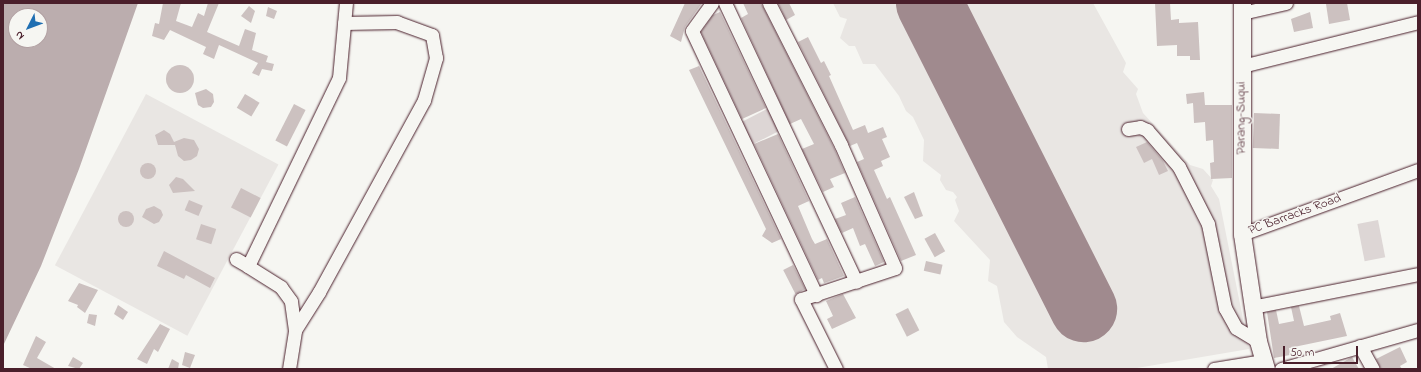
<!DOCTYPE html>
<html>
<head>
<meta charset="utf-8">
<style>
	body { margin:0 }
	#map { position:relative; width:1421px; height:372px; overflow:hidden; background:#f6f6f2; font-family:"Indie Flower",sans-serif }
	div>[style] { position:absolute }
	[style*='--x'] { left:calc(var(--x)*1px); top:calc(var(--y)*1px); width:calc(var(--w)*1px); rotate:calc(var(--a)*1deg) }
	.built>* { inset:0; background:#e9e6e3; transform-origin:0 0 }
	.green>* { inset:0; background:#ddd6d5; transform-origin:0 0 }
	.water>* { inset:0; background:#bbadae }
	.runway>* { height:67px; margin:-33.5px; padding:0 33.5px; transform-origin:33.5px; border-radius:33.5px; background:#a08a8e }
	.building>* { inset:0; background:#ccc1c0; transform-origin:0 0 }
	.round { border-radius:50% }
	.roads { filter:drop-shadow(0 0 1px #4a1f2b) drop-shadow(0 0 1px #4a1f2b) }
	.minor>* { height:13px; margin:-6.5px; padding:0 6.5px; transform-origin:6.5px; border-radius:6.5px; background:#f6f6f2 }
	.major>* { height:17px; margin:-8.5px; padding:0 8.5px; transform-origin:8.5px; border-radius:8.5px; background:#f6f6f2 }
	span { translate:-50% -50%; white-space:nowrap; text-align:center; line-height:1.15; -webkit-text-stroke:3px #f6f6f2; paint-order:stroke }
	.street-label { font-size:13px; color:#4a1f2b }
	.frame { position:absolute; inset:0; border:4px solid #4a1f2b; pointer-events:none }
	.north { position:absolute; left:8px; top:8px; width:40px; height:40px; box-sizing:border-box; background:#f6f6f2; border:1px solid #b1a0a2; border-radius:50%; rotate:228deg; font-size:11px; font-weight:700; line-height:16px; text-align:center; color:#4a1f2b }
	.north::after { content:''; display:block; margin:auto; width:14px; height:18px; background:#1f6fb2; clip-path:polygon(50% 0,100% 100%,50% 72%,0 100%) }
	.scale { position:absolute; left:1283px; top:346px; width:75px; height:18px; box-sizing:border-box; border:2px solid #4a1f2b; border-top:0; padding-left:5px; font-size:12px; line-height:14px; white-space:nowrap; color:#4a1f2b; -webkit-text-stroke:3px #f6f6f2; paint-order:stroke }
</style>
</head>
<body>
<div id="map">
	<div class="built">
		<div style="clip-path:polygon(833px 3px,1093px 3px,1126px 63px,1123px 72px,1138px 89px,1136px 94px,1143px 113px,1190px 165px,1203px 169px,1213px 180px,1211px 186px,1219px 199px,1249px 349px,1131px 369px,1048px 369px,1046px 357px,1017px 337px,1004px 322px,997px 286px,988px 281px,990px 260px,954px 221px,959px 211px,955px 200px,957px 197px,953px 192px,946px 190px,940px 180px,941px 175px,923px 161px,924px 140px,913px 117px,906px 111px,899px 96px,875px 64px,863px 64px,855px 46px,849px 46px,840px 38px,847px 19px,840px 17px)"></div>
		<div style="left:146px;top:94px;width:150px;height:194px;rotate:28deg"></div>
	</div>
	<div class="green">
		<div style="left:771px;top:107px;width:25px;height:34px;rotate:63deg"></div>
		<div style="left:1378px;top:220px;width:38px;height:21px;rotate:79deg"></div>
	</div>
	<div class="water">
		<div style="clip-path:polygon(evenodd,3px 3px,138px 3px,79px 169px,41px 266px,3px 346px,3px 3px,16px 16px,40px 16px,40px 40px,16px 40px,16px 16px)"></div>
	</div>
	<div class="runway">
		<div style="--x:929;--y:3;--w:342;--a:63.2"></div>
	</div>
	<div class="building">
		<div style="clip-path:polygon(163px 3px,181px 3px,176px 21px,192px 27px,198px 13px,204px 16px,208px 3px,219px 3px,207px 32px,239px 46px,245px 29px,256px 33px,252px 50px,268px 56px,266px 62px,274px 64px,272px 71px,262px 69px,259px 76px,252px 73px,258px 63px,219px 45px,214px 59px,203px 54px,206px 47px,170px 30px,164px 40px,152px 36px,155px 23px,159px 24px)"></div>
		<div style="clip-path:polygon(685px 3px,702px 3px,685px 27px,681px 42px,670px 36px)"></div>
		<div style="clip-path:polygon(743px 3px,761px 3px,834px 148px,845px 173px,830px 179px,834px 187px,823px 192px,802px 149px,814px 144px,801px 119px,790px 124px,741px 18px,748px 14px)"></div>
		<div style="clip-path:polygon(778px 3px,789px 3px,795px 15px,786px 20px)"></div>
		<div style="clip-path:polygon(1155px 3px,1170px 3px,1171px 20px,1179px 19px,1179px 23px,1198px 22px,1200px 60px,1190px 60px,1190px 56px,1177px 56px,1177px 45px,1157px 46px)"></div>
		<div style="clip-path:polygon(1334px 3px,1347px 3px,1350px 20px,1329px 24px,1326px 4px)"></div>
		<div style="clip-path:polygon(249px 6px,255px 11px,251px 23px,241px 16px)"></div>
		<div style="clip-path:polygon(268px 7px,277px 11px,274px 19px,266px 16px)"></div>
		<div style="clip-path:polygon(720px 12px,766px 108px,742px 119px,701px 32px,713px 15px)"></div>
		<div style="clip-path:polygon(1310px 12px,1313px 28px,1294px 32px,1291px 19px)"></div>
		<div style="clip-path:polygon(808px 37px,821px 63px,824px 61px,831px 75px,829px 76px,853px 130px,865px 125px,868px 133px,883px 127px,887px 137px,882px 139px,890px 157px,881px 161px,883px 166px,874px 170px,887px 199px,890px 197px,916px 255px,901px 261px,857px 162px,864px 159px,857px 143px,850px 146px,798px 42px)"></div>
		<div class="round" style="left:166px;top:65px;width:28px;height:28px"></div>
		<div style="clip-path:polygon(699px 66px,781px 239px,772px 243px,762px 236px,766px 229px,689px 70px)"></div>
		<div style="clip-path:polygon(206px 89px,213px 94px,214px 102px,211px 107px,203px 108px,198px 105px,195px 93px)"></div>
		<div style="clip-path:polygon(1204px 92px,1205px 105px,1232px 105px,1232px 178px,1211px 179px,1210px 163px,1214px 162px,1213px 140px,1206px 141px,1205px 122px,1194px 123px,1193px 103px,1187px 104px,1186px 94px)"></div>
		<div style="left:245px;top:94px;width:17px;height:16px;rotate:31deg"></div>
		<div style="left:294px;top:104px;width:13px;height:41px;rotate:27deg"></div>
		<div style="left:1254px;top:113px;width:26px;height:35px;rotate:2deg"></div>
		<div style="clip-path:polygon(164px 130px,170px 134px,174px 142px,184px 138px,194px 140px,199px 149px,197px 156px,191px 160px,184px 161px,178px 156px,175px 145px,158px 145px,155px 135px)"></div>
		<div style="clip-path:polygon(778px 134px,809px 201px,798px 206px,812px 239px,815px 244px,827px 239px,844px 276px,824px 283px,822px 278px,818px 280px,754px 144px)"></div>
		<div style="clip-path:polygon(1147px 142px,1163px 161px,1168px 171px,1159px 175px,1152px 159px,1144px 163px,1136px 147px)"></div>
		<div class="round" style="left:140px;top:163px;width:16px;height:16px"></div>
		<div style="clip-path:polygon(176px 177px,183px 179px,195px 191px,173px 193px,169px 185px)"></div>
		<div style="left:241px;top:188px;width:22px;height:22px;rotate:27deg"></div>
		<div style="clip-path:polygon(914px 192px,923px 216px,915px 219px,904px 197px)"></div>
		<div style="clip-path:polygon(855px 197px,884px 262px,875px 266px,865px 244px,860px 246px,853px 228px,842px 233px,835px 219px,846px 215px,841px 203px)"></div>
		<div style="left:189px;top:200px;width:15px;height:11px;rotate:23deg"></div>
		<div style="clip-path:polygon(154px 206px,161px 210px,163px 215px,159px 222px,154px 224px,142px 217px,146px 209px)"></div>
		<div class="round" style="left:118px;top:211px;width:16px;height:16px"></div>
		<div style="left:201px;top:224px;width:16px;height:16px;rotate:18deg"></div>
		<div style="left:935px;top:233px;width:21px;height:12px;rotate:61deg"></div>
		<div style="clip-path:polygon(164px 251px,215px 278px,210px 288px,186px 275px,184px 279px,157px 266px)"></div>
		<div style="left:926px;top:261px;width:17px;height:10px;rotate:13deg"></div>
		<div style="left:793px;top:265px;width:27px;height:11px;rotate:63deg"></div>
		<div style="clip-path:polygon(79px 283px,98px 290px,85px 313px,77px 307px,78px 305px,68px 301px)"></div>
		<div style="clip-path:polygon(843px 294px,856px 318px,832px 329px,827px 319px,833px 316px,826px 301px)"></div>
		<div style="clip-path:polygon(118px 305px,128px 312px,123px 320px,114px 314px)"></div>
		<div style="clip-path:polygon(1299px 306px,1304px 326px,1331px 320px,1330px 316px,1340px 313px,1347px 336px,1289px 348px,1290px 355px,1274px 358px,1267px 312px,1276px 310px,1279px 324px,1294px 321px,1291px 307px)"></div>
		<div style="left:908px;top:308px;width:25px;height:14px;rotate:63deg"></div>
		<div style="clip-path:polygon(89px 314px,97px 315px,95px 326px,87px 323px)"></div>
		<div style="clip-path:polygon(160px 324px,170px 329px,158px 352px,154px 349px,147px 364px,137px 359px)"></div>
		<div style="clip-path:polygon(36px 336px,46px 342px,37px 358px,56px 369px,32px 369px,23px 365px)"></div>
		<div style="clip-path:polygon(1400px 347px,1407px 362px,1400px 366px,1402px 369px,1381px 369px,1376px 359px)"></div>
		<div style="clip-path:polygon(185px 352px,195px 355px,190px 368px,182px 365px)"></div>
		<div style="clip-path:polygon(73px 357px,83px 363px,79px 369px,68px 366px)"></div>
		<div style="clip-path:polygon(1352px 357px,1359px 369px,1331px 369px)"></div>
		<div style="clip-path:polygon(172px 359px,179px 363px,178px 369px,168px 369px)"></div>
	</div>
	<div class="roads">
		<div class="minor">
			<div style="--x:712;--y:3;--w:34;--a:126"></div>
			<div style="--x:692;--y:31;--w:292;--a:64.8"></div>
			<div style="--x:725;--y:3;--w:308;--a:64.8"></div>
			<div style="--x:769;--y:3;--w:159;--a:63.1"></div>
			<div style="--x:841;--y:145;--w:134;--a:66.3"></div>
			<div style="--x:895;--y:268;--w:99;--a:161.7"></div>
			<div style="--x:801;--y:299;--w:78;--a:63.4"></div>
			<div style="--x:1242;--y:13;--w:45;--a:-12.8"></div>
			<div style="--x:1242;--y:66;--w:181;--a:-14"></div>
			<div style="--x:1128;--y:129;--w:12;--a:-9"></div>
			<div style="--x:1140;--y:127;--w:8;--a:23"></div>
			<div style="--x:1147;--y:130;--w:49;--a:49.1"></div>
			<div style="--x:1179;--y:167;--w:64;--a:63"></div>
			<div style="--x:1208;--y:224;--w:86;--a:78.6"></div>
			<div style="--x:1225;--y:308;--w:23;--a:61"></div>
			<div style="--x:1236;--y:328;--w:26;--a:31"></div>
			<div style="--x:1242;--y:234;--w:187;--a:-20"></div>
			<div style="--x:236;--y:259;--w:14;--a:30"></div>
			<div style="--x:1252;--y:307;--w:169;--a:-11.2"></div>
			<div style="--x:295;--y:330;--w:45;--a:-57.7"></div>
			<div style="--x:319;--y:292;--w:219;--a:-61.3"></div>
			<div style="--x:424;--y:100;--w:44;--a:-74.1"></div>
			<div style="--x:436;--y:58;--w:23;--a:-100"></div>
			<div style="--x:432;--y:35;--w:37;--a:-160"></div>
			<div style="--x:397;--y:22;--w:53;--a:178.9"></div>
			<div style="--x:1360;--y:346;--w:26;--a:61"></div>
			<div style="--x:289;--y:369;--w:39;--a:-81"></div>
			<div style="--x:295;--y:330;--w:29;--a:-98"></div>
			<div style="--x:291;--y:301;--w:17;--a:-126"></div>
			<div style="--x:281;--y:287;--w:39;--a:-148"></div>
			<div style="--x:248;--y:266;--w:209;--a:-64.2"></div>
			<div style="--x:339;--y:78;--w:75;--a:-84.7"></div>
			<div style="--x:1214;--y:369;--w:50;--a:-9.3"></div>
			<div style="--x:1281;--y:369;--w:142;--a:-15.9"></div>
		</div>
		<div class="major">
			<div style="--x:1242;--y:3;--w:231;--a:90"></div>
			<div style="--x:1242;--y:234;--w:108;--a:81.5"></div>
			<div style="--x:1258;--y:341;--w:29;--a:74"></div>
		</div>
	</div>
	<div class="street-label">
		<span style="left:1242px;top:118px;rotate:-90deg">Parang-Suqui</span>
		<span style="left:1295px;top:215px;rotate:-20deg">PC Barracks Road</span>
	</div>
	<div class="frame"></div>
	<div class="north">N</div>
	<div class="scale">50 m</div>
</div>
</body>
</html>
